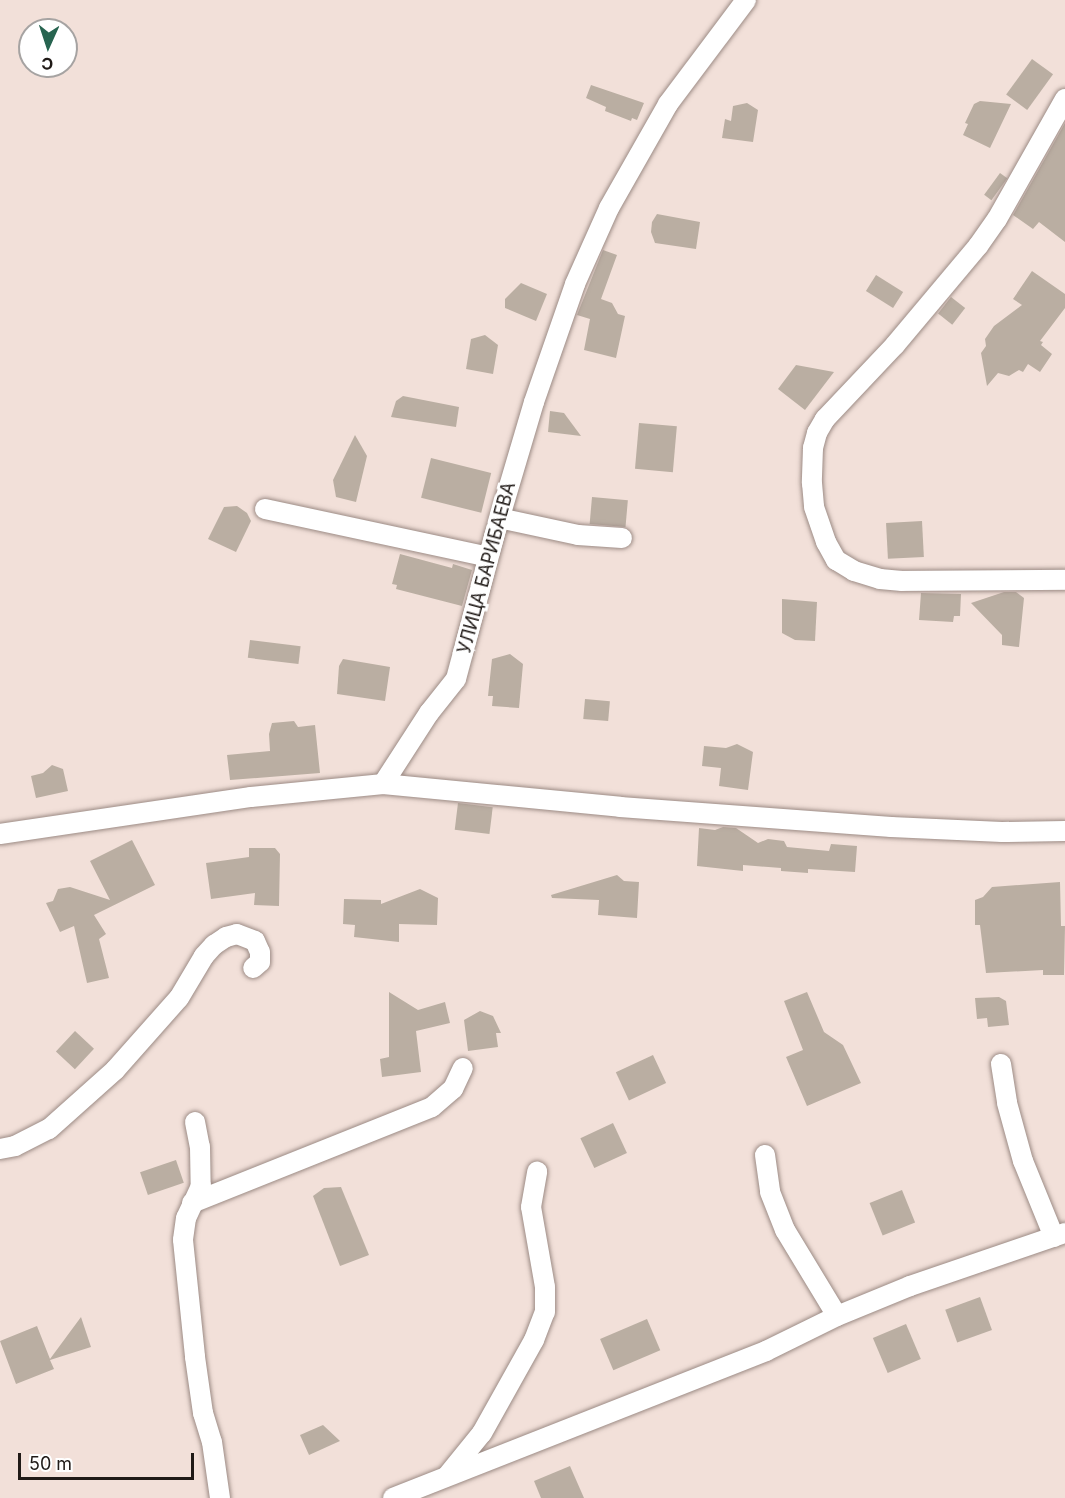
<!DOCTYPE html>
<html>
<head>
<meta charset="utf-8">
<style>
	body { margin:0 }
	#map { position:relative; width:1065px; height:1498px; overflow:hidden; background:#f2e0d9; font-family:Inter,sans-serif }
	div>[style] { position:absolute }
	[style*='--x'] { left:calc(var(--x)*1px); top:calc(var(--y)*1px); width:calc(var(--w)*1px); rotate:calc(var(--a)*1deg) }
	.building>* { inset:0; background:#baaea2; transform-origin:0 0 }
	.roads { filter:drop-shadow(0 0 2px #9c8b85) drop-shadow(0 0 2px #9c8b85) }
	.street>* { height:20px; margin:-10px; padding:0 10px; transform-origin:10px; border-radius:10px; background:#fff }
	span { translate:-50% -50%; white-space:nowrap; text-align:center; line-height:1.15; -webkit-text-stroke:6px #fff; paint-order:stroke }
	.street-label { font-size:18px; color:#201a17 }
	.north { position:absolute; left:18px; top:18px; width:60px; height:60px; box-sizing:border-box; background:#fff; border:2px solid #a6a3a2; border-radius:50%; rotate:183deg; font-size:16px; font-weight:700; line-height:24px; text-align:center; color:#201a17 }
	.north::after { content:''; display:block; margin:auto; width:21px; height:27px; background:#276450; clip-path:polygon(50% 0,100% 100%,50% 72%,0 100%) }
	.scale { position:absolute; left:18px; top:1453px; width:176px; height:27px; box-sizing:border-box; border:3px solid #201a17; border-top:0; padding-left:8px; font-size:18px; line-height:21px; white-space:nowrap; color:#201a17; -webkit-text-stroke:4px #fff; paint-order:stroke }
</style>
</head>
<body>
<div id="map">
	<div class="building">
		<div style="left:1032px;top:59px;width:26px;height:44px;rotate:36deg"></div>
		<div style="clip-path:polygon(591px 85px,644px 103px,637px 120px,632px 118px,631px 121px,605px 111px,606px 107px,586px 98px)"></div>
		<div style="clip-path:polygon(980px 101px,1011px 104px,990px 148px,963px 135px,968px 124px,965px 123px,974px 104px)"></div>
		<div style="clip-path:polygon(747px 103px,758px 110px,753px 142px,722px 138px,725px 119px,731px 121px,733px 106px)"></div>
		<div style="clip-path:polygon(1065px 123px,1065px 242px,1039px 222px,1033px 229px,1013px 215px)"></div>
		<div style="left:1000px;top:173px;width:9px;height:27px;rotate:36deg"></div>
		<div style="clip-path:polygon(657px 214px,700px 222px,696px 249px,655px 243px,651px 232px,652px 222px)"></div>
		<div style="clip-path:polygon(603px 250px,617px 255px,601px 299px,612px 303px,618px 314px,625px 316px,616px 358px,584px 350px,590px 319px,577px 315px)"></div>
		<div style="clip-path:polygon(1032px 271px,1065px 294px,1065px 308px,1040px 341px,1043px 342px,1041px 345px,1052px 354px,1040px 372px,1028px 364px,1023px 372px,1019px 370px,1009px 376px,998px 373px,987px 386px,981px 353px,986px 346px,985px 339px,994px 326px,1022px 305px,1013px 299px)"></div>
		<div style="left:876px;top:275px;width:32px;height:19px;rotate:32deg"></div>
		<div style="clip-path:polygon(521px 283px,547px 294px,536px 321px,505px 308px,505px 299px)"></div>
		<div style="left:951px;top:297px;width:18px;height:21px;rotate:38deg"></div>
		<div style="clip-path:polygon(485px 335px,498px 345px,493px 374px,466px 369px,471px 339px)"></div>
		<div style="clip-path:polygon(796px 365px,834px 372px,805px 410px,778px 389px)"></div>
		<div style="clip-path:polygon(403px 396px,459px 407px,456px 427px,391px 417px,396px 401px)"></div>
		<div style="clip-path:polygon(550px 411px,564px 413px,581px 436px,548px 432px)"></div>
		<div style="left:639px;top:423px;width:38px;height:46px;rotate:5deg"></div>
		<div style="clip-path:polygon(355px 435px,367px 456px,356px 502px,336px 497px,333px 480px)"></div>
		<div style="left:431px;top:458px;width:62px;height:41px;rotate:14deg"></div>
		<div style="left:592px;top:497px;width:36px;height:27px;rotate:5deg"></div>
		<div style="clip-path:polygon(237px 506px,247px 513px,251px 521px,236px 552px,208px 539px,224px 507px)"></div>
		<div style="left:922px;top:521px;width:36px;height:36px;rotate:87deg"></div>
		<div style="clip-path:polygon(400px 554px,452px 568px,453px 564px,472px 570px,462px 606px,396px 589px,397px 585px,392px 584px)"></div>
		<div style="clip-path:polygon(1004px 592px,1016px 592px,1024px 598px,1019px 647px,1002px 645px,1002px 635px,971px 603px)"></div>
		<div style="clip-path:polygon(921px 593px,961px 594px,960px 616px,954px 616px,953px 622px,919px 620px)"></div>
		<div style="clip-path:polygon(782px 599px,817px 602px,815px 641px,795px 640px,782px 633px)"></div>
		<div style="left:250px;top:640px;width:51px;height:18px;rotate:7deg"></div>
		<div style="clip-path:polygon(510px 654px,523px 664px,519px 708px,492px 706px,493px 696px,488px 696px,492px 659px)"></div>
		<div style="clip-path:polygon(343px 659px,390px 667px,385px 701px,337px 694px,339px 666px)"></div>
		<div style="left:585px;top:699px;width:25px;height:20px;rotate:5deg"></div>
		<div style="clip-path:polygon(294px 721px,298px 727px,315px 725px,320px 773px,230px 780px,227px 755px,270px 751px,269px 734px,272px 723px)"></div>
		<div style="clip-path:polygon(737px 744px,753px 752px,748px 790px,719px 786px,721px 768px,702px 766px,704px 746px,726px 748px)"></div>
		<div style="clip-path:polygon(52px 765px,63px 769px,68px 791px,36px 798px,31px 776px,43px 773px)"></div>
		<div style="left:458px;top:803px;width:35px;height:27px;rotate:7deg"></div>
		<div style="clip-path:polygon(723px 827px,736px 828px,758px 843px,768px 839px,784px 841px,787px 847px,829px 851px,831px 844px,857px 846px,855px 872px,808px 869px,808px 873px,781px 871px,781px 868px,743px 865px,743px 871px,697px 866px,699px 828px,715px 830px)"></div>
		<div style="clip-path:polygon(132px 840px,155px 885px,94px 915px,106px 934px,99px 939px,109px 978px,87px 983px,74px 926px,60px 932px,46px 903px,53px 901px,58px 889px,70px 887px,110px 900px,90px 861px)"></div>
		<div style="clip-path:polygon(249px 848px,275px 848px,280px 854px,279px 906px,254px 905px,255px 893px,211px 899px,206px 863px,249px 857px)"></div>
		<div style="clip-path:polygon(617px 875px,624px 881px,639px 882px,637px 918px,598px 915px,599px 900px,552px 898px,551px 895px)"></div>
		<div style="clip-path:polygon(1060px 882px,1061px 926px,1065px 926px,1064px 975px,1043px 975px,1043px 970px,986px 973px,980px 925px,975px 925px,975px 900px,983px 897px,992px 887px)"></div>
		<div style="clip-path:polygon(420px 889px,438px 898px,437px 925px,399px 924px,399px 942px,354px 937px,355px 925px,343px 924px,344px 899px,381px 900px,381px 904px)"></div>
		<div style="clip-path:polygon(389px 992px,418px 1010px,445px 1002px,450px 1023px,416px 1031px,421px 1072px,382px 1077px,380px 1059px,389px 1057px)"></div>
		<div style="clip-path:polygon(807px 992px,824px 1032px,843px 1045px,861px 1083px,807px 1106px,786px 1057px,803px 1050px,784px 1001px)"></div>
		<div style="clip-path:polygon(999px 997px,1006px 1001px,1009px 1025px,988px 1027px,987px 1018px,977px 1019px,975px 998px)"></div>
		<div style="clip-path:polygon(480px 1011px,493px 1016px,501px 1033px,496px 1033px,498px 1047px,468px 1051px,464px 1020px)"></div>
		<div style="left:75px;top:1031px;width:26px;height:28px;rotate:43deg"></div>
		<div style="left:653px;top:1055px;width:31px;height:41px;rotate:65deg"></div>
		<div style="left:613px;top:1123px;width:33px;height:36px;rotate:65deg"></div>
		<div style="left:176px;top:1160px;width:24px;height:38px;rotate:71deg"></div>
		<div style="clip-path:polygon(341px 1187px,369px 1255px,340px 1266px,313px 1196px,324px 1188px)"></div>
		<div style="left:902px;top:1190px;width:35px;height:35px;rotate:68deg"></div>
		<div style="left:980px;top:1297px;width:35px;height:37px;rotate:70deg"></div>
		<div style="clip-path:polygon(81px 1317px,91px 1347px,50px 1360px,54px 1369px,16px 1384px,0 1341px,37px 1326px,50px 1359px)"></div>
		<div style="left:647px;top:1319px;width:34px;height:51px;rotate:67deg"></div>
		<div style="left:906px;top:1324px;width:38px;height:36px;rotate:67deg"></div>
		<div style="clip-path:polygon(323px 1425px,340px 1441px,309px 1455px,300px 1435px)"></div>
		<div style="clip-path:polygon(570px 1466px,584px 1498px,541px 1498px,534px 1481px)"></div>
	</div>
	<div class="roads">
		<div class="street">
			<div style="--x:1065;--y:99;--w:138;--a:119.5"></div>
			<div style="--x:997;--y:219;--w:33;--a:125"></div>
			<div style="--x:978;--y:246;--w:129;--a:130"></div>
			<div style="--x:895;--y:345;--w:102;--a:133.4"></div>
			<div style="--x:825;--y:419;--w:16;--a:120"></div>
			<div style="--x:817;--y:433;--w:16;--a:105"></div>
			<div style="--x:813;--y:448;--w:35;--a:92"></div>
			<div style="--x:812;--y:483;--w:24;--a:85"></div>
			<div style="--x:814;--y:507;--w:37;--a:71"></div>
			<div style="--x:826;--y:542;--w:21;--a:61"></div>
			<div style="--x:836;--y:560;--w:21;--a:31"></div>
			<div style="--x:854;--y:571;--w:27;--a:17"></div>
			<div style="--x:880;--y:579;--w:22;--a:5"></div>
			<div style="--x:902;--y:581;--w:163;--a:-0.4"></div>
			<div style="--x:265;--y:509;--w:228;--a:12.1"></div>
			<div style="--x:499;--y:518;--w:81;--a:12.1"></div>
			<div style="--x:578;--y:535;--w:44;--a:3.9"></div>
			<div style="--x:383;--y:784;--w:85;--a:-57.1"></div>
			<div style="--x:429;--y:713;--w:43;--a:-51.5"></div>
			<div style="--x:456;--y:679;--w:147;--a:-75"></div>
			<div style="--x:494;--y:537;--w:141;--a:-73.5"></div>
			<div style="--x:534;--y:402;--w:125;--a:-70.8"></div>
			<div style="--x:575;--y:284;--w:83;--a:-65.9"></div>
			<div style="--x:609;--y:208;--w:120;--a:-60.4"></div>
			<div style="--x:668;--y:104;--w:130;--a:-53.1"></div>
			<div style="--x:0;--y:834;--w:254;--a:-8.4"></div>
			<div style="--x:251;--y:797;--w:133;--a:-5.6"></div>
			<div style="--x:383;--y:784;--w:238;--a:5.5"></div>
			<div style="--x:620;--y:807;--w:272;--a:4.2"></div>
			<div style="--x:891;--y:827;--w:111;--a:2.6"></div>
			<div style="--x:1002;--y:832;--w:63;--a:-0.9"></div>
			<div style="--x:1001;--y:1064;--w:39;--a:81"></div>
			<div style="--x:1007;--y:1103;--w:60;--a:74.6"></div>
			<div style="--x:1023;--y:1161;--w:82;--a:67.8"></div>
			<div style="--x:195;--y:1122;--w:25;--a:79"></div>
			<div style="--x:200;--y:1147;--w:39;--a:89"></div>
			<div style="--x:201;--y:1186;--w:35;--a:115"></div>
			<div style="--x:186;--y:1218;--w:22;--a:98"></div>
			<div style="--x:183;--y:1240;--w:118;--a:84.1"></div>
			<div style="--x:195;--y:1357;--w:57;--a:81.9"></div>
			<div style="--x:203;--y:1413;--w:30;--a:73"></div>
			<div style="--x:212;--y:1442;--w:57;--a:81.9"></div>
			<div style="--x:0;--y:1149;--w:15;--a:-11"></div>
			<div style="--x:15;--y:1146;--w:38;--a:-27"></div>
			<div style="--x:49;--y:1129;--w:89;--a:-41.8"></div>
			<div style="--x:115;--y:1070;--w:96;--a:-48.4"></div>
			<div style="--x:179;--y:998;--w:49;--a:-59.2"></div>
			<div style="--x:204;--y:956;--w:15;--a:-48"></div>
			<div style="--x:214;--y:945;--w:14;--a:-34"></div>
			<div style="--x:226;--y:937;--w:11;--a:-15"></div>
			<div style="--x:237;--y:934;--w:19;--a:21"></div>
			<div style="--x:255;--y:941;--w:12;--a:66"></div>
			<div style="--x:260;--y:952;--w:10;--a:90"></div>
			<div style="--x:260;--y:962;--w:9;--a:139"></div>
			<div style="--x:765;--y:1155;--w:37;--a:82"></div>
			<div style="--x:770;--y:1192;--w:41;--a:68.5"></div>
			<div style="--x:785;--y:1230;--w:100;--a:58.8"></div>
			<div style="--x:192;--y:1203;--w:258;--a:-21.8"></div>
			<div style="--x:432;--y:1107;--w:28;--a:-41"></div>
			<div style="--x:453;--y:1089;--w:23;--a:-65"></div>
			<div style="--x:447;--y:1476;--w:55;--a:-50.9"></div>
			<div style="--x:482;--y:1433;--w:107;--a:-60.8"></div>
			<div style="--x:534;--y:1340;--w:30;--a:-69"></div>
			<div style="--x:545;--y:1312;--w:25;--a:-90"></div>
			<div style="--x:545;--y:1287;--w:81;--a:-99.9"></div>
			<div style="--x:531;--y:1207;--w:36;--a:-80"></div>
			<div style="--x:393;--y:1498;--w:401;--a:-21.5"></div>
			<div style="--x:766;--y:1351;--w:79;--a:-26.2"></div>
			<div style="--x:837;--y:1316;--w:79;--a:-22.3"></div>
			<div style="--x:910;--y:1286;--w:164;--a:-18.9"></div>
		</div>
	</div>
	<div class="street-label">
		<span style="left:487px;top:568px;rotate:-75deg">УЛИЦА БАРИБАЕВА</span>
	</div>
	<div class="north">С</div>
	<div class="scale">50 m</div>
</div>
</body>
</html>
